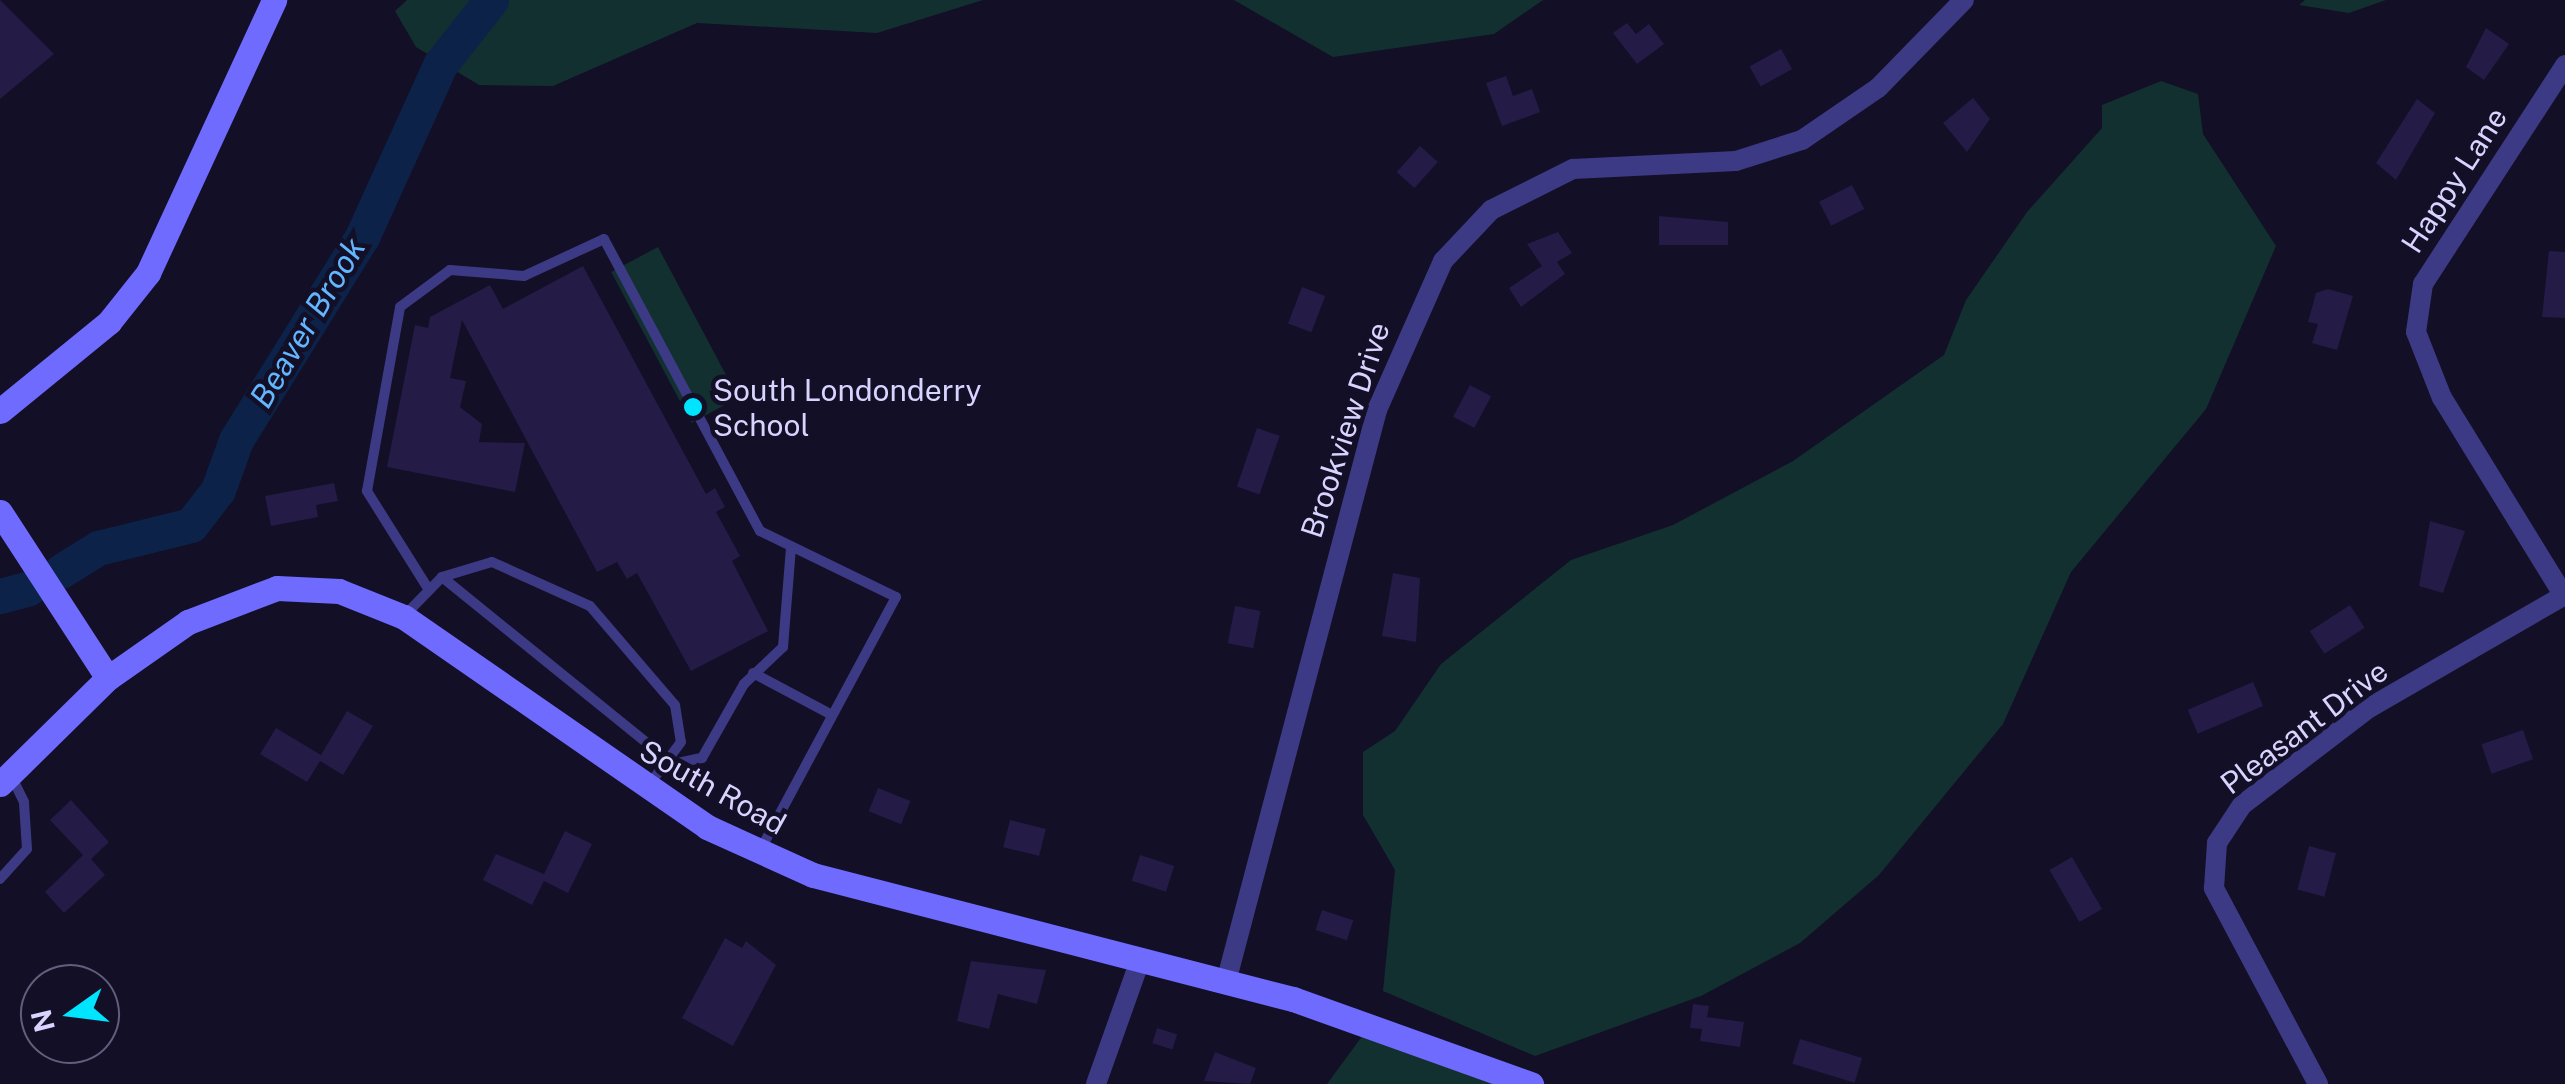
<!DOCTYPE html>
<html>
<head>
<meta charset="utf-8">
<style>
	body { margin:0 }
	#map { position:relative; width:2565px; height:1084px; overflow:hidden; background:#130f26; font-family:"Public Sans",sans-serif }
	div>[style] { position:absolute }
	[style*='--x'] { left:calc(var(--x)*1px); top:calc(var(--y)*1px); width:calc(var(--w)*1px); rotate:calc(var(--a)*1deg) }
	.green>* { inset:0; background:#12302f; transform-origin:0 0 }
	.river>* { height:35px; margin:-17.5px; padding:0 17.5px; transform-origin:17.5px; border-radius:17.5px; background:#0c2248 }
	.building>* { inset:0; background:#241b47; transform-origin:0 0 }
	.lane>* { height:10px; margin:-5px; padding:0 5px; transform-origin:5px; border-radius:5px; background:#3d3a85 }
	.street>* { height:20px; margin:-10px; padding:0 10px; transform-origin:10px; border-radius:10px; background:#3d3a85 }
	.secondary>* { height:25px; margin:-12.5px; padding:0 12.5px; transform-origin:12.5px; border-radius:12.5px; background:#6f6bff }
	.dots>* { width:28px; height:28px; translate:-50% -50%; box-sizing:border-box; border:5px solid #130f26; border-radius:50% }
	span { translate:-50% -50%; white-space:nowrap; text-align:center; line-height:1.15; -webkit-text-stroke:9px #130f26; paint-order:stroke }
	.street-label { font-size:30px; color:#d9d4ff }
	.poi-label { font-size:30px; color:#d9d4ff }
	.left { translate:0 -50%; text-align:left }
	.water-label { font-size:32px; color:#62b6ff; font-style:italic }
	.north { position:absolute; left:20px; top:964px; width:100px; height:100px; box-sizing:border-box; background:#130f26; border:2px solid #625e7d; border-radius:50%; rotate:256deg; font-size:28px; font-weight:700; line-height:40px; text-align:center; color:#d9d4ff }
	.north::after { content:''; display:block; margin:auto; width:35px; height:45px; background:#00e5ff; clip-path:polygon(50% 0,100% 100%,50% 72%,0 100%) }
</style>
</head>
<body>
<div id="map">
	<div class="green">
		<div style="clip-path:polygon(407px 0,983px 0,877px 33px,697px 23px,553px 86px,479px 85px,416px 47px,395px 11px)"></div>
		<div style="clip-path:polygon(1234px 0,1543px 0,1494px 34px,1333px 57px)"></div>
		<div style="clip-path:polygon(2305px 0,2386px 0,2349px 13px,2299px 5px)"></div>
		<div style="clip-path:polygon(2161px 81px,2198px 94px,2203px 134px,2276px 246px,2206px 409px,2071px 572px,2003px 724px,1879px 875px,1800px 943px,1701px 996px,1535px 1056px,1383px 991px,1395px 870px,1363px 815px,1363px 752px,1395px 731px,1441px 664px,1571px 560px,1673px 525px,1793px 461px,1944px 355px,1966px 300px,2027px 212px,2102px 128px,2102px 105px)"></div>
		<div style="left:658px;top:247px;width:171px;height:53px;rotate:62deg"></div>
		<div style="clip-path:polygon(1363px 1035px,1491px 1082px,1493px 1084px,1327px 1084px)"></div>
	</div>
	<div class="river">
		<div style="--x:61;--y:571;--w:44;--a:-31.9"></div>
		<div style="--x:98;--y:548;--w:96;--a:-13.9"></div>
		<div style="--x:191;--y:525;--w:44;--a:-52.4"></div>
		<div style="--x:218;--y:490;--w:53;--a:-70.2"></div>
		<div style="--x:236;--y:440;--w:239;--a:-58.2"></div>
		<div style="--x:362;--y:237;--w:189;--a:-65.6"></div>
		<div style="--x:440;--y:65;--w:83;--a:-51.9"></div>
		<div style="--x:0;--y:596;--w:30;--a:-15"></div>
	</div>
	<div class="building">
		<div style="clip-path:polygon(0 0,54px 54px,0 99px)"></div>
		<div style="clip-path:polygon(1627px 23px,1636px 34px,1649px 24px,1664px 44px,1637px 64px,1613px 33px)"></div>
		<div style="clip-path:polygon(2486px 28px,2509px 44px,2484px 80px,2466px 67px)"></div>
		<div style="left:1781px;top:49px;width:23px;height:36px;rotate:61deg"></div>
		<div style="clip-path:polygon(1506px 76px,1513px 96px,1532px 89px,1540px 112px,1502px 126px,1486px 83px)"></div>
		<div style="clip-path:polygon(1973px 98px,1990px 119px,1967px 152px,1943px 123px)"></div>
		<div style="clip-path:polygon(2417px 99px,2435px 113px,2396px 180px,2376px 163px)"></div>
		<div style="left:1420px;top:146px;width:24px;height:35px;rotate:42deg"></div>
		<div style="left:1852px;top:185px;width:27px;height:37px;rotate:63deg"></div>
		<div style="clip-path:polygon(1659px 216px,1728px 222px,1728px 245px,1659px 245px)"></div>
		<div style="clip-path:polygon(1558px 232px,1572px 253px,1557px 262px,1565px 274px,1521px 307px,1509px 288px,1542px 266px,1527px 244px)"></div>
		<div style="clip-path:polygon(2549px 251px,2565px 252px,2565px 318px,2542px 317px)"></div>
		<div style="clip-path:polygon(583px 266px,706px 494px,715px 488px,725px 507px,716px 512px,740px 556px,732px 561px,768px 631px,691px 671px,637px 573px,627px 579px,617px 562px,597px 572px,462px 320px,450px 378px,466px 381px,460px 407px,482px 424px,479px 442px,525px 443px,515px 492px,387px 467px,415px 325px,428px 328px,430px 317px,490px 285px,503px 309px)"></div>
		<div style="left:1302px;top:287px;width:25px;height:39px;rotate:21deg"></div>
		<div style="clip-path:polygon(2328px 289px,2353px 296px,2337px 350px,2312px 343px,2318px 324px,2308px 322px,2316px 293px)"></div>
		<div style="left:1470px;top:385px;width:24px;height:36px;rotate:28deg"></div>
		<div style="left:1257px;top:428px;width:24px;height:62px;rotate:19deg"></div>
		<div style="clip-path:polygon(334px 483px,338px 501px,316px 505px,318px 517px,271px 526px,265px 496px)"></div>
		<div style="clip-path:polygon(2430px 521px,2465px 531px,2443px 593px,2419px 586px)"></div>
		<div style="clip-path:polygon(1393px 573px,1420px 578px,1416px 642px,1382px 636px)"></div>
		<div style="left:2350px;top:605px;width:27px;height:48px;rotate:57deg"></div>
		<div style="left:1235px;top:606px;width:26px;height:38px;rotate:11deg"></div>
		<div style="left:2253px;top:682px;width:26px;height:71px;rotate:67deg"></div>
		<div style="clip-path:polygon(347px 711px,373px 726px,343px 775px,320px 761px,307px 782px,260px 754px,276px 728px,321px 755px)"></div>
		<div style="left:2523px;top:730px;width:31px;height:44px;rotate:71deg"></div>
		<div style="left:878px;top:788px;width:35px;height:25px;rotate:22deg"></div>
		<div style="clip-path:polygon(71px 800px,109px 842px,91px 859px,105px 875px,64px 913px,45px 892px,83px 855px,50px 820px)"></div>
		<div style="left:1010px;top:820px;width:37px;height:28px;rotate:14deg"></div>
		<div style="clip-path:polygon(565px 831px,592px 844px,568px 893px,544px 881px,532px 905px,483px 880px,496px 854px,544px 874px)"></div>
		<div style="left:2309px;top:846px;width:28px;height:45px;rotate:15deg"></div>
		<div style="left:1140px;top:855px;width:36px;height:27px;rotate:18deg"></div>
		<div style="left:2072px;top:857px;width:60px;height:26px;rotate:60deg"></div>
		<div style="left:1322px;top:910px;width:33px;height:21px;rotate:18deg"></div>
		<div style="clip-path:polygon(725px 938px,742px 948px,746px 941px,776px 965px,733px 1046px,682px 1018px)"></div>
		<div style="clip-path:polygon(971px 961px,1046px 970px,1037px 1004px,998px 994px,989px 1029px,957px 1021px)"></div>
		<div style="clip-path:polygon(1693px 1004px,1709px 1006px,1707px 1017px,1744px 1022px,1740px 1047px,1700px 1041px,1702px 1029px,1690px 1028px)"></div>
		<div style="left:1157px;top:1028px;width:21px;height:16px;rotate:17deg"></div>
		<div style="left:1800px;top:1039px;width:65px;height:26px;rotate:17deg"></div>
		<div style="clip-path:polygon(1215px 1052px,1256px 1068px,1250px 1084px,1204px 1081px)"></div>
	</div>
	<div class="lane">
		<div style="--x:442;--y:577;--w:297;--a:39"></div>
		<div style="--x:673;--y:764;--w:30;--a:-12"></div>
		<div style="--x:702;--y:758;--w:85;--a:-60.4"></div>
		<div style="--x:744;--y:684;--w:54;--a:-43.5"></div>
		<div style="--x:783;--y:647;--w:100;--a:-85.4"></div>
		<div style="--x:429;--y:590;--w:117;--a:-122.1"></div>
		<div style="--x:367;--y:491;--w:187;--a:-79.8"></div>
		<div style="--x:400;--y:307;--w:62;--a:-36.5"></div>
		<div style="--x:450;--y:270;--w:74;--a:4.6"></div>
		<div style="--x:524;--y:276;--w:88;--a:-24.8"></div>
		<div style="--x:604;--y:239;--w:331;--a:61.9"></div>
		<div style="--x:760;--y:531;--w:151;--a:25.9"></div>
		<div style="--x:896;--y:597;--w:288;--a:118.2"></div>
		<div style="--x:406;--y:614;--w:52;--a:-45.8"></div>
		<div style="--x:442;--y:577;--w:52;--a:-16.7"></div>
		<div style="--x:492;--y:562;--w:107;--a:24.2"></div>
		<div style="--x:590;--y:606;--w:130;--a:49.4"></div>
		<div style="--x:675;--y:705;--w:37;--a:81"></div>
		<div style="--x:681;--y:742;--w:54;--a:126.7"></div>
		<div style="--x:753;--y:673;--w:89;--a:28"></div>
		<div style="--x:0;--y:879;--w:40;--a:-48"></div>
		<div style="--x:27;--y:849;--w:47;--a:-93.7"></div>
		<div style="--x:24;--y:802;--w:30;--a:-116"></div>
	</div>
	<div class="street">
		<div style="--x:2564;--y:596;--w:233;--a:-121.6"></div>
		<div style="--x:2442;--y:398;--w:71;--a:-111.5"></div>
		<div style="--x:2416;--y:332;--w:49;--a:-81.7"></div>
		<div style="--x:2423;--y:284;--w:261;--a:-57"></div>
		<div style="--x:1226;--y:982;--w:592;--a:-75.21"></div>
		<div style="--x:1377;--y:410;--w:163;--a:-66.1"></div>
		<div style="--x:1443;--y:261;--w:70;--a:-46.7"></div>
		<div style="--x:1491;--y:210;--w:92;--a:-26.6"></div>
		<div style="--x:1573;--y:169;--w:163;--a:-2.8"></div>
		<div style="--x:1736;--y:161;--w:69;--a:-17.7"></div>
		<div style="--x:1802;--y:140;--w:92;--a:-34.4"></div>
		<div style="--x:1878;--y:88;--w:123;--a:-45.7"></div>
		<div style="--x:1096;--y:1084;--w:128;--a:-70.4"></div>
		<div style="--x:2318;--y:1084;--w:222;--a:-118"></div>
		<div style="--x:2214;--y:888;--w:45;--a:-86.2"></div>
		<div style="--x:2217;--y:843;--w:45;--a:-56.7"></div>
		<div style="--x:2242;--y:805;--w:160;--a:-37.4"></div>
		<div style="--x:2369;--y:708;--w:226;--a:-30"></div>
	</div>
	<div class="secondary">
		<div style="--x:0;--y:411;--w:141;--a:-39.2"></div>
		<div style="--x:109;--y:322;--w:63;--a:-51.5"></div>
		<div style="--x:148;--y:273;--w:301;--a:-65.2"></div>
		<div style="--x:0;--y:512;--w:198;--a:57"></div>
		<div style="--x:0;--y:784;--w:151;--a:-44.5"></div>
		<div style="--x:108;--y:678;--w:98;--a:-35"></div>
		<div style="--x:188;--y:622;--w:95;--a:-20.9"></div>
		<div style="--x:277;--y:588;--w:62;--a:2.8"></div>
		<div style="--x:339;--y:591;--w:70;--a:21.8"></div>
		<div style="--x:404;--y:617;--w:369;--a:34.7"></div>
		<div style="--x:707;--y:827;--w:116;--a:24.4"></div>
		<div style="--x:813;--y:875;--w:496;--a:14.5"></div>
		<div style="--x:1293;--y:999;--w:253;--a:19.7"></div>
	</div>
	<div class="dots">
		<div style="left:693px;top:407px;background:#00e5ff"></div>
	</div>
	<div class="street-label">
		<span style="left:2454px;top:180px;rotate:-57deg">Happy Lane</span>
		<span style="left:1345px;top:430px;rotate:-72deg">Brookview Drive</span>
		<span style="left:2304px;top:727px;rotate:-37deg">Pleasant Drive</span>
		<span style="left:713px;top:787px;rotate:29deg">South Road</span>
	</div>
	<div class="poi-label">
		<span class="left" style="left:713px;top:407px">South Londonderry<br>School</span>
	</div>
	<div class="water-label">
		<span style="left:308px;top:323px;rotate:-59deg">Beaver Brook</span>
	</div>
	<div class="north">N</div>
</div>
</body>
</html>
